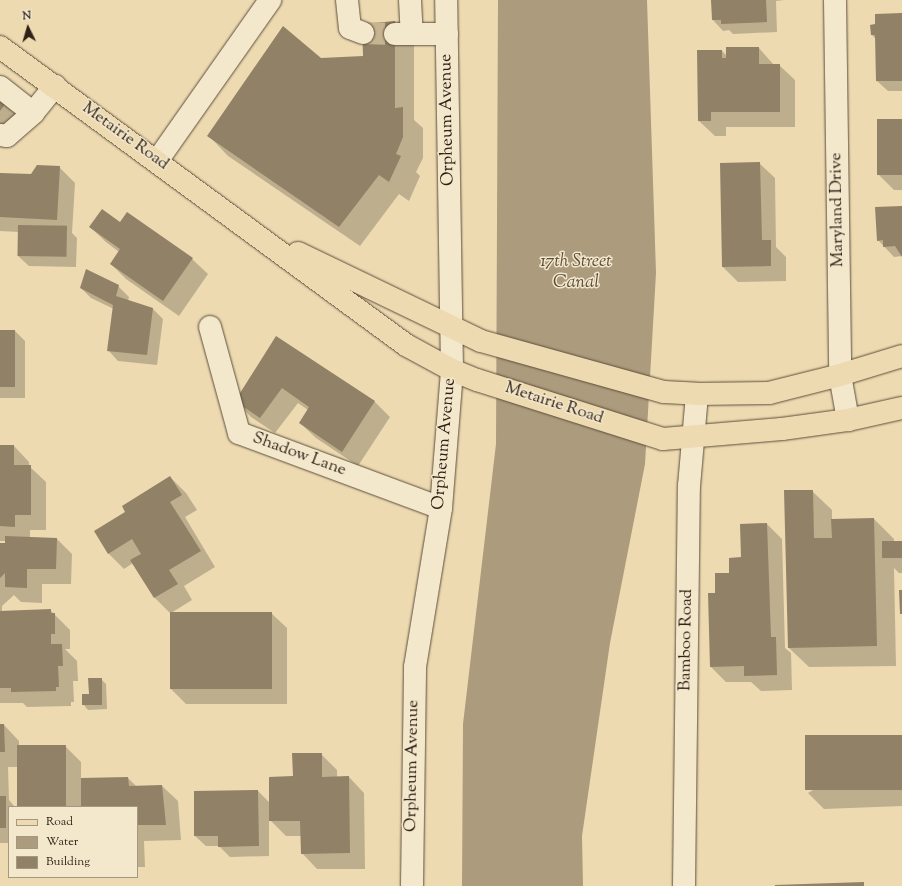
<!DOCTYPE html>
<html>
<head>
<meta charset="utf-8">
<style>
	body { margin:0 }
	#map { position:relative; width:902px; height:886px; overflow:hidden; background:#eddab1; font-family:"Sorts Mill Goudy",serif }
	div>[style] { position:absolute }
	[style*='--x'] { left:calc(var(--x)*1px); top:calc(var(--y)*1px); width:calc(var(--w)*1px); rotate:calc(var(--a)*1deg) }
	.water>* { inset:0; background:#ac9b7c }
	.shadow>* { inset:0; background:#0003 }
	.building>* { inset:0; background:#918166; transform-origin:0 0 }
	.minor-tunnel>* { height:22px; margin-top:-11px; transform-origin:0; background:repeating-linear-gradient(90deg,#c7b592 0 22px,transparent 0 33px) }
	.roads { filter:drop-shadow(0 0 1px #5d4e3c) drop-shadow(0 0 1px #5d4e3c) }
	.minor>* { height:22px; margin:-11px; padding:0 11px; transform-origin:11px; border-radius:11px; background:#f3e7cc }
	.major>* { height:22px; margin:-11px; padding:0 11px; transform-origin:11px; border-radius:11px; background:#eddab1 }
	span { translate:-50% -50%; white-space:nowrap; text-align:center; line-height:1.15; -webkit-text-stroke:3px #f3e7cc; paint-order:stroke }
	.street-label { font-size:17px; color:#2d2015 }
	.water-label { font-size:18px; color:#594b39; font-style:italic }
	.legend { position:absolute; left:8px; top:806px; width:130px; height:72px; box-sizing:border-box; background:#f3e7cc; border:1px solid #a49783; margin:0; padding:5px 7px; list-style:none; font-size:12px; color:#2d2015 }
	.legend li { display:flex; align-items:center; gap:8px; height:20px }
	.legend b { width:20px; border:1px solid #a49783 }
	.north { position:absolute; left:8px; top:8px; width:40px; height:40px; -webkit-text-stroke:3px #f3e7cc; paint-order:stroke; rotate:355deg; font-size:11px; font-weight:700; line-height:16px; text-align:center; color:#2d2015 }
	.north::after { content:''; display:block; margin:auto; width:14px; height:18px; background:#2d2015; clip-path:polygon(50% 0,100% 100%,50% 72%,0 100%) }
</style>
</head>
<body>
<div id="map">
	<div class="water">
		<div style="clip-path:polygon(498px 0,647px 0,656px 273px,645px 464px,610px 643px,582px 836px,583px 886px,462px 886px,463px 724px,496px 444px)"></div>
	</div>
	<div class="shadow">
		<div style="clip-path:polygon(712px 0,784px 0,776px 1px,777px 32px,733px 34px,729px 30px,723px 31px,713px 20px)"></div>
		<div style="clip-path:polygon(902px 14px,902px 91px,888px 91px,877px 81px,876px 39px,872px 35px)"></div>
		<div style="clip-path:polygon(395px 22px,414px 42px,414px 120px,423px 128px,423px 158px,416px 172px,420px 176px,409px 201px,399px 194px,360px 246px,228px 156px,209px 136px,321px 59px,364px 57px)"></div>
		<div style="clip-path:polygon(759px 48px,774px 65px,779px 65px,795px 80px,795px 127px,726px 127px,726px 136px,715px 136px,699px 121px,722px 51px,727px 56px)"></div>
		<div style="clip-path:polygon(0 100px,16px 115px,0 136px)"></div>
		<div style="clip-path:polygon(902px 120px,902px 190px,894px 190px,878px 174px)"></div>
		<div style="clip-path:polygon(759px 163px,775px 178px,776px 247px,786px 257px,786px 281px,738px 282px,723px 267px)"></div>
		<div style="clip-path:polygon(59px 167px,75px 183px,72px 233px,77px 238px,76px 267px,29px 266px,18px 256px,19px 232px,0 231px,0 174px,31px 175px)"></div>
		<div style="clip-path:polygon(902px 207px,902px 256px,894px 257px,878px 240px)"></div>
		<div style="clip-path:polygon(120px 223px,192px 259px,208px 274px,179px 316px,126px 279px,111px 264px,119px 252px,106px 242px,90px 227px)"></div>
		<div style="clip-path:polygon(118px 286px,129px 297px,128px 301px,153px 309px,163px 319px,157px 365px,118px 361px,108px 350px,114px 309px,91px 298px,81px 288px)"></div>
		<div style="clip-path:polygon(0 331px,15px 331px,25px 341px,25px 398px,0 398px)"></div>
		<div style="clip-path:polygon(277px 338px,375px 402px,390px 417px,358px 466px,316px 438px,300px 423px,308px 410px,298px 403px,275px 433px,251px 417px,236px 401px)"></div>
		<div style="clip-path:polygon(0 446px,14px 446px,29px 462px,29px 466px,46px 482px,46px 530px,30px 530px,30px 538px,57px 539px,72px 554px,71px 584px,42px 584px,42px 603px,21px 602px,14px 595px,2px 606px,2px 612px,50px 610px,70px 630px,70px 649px,65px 649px,77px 661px,78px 681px,73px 681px,74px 702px,71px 702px,71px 706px,27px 707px,23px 703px,0 703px,0 544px,6px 544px,6px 541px,0 541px)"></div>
		<div style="clip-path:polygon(170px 477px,186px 493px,197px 510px,185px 517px,215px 567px,184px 586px,192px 600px,171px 613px,271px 613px,287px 628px,287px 704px,186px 704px,171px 689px,171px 614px,155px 598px,133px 563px,124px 569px,108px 553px,127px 512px)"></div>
		<div style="clip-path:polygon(812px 491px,832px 510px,832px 520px,874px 519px,894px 539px,894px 543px,902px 542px,902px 573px,899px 573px,894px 568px,896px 666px,809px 667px,789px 648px)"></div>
		<div style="clip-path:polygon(767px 524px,782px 539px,785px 648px,791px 653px,792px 690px,761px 691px,751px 682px,726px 682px,711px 667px,716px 594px)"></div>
		<div style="clip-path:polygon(101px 679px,106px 684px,107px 709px,88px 710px,83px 704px)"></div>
		<div style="clip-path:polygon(0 725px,4px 725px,19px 741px,19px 747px,65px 746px,81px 762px,81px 779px,128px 778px,137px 787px,162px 786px,178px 801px,181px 840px,144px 841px,145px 867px,137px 867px,137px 807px,18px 807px,18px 767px,8px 767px,9px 800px,15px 807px,9px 807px,9px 843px,0 843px)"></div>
		<div style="clip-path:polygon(902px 736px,902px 806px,824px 809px,808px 793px)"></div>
		<div style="clip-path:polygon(321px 754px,337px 770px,337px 778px,349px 777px,364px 793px,365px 869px,317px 869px,302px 853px,301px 836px,286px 836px,269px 819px,269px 856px,230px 857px,219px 846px,206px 846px,195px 836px,258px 791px,270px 803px,294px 777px)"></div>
	</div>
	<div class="building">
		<div style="clip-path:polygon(711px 0,766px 0,767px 22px,721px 24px,721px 20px,712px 20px)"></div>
		<div style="clip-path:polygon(902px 13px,902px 81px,876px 81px,875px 35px,871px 35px,870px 25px,875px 24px,875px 14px)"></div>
		<div style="clip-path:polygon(395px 21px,395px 108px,403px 107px,403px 137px,396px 154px,401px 156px,389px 182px,379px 175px,339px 227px,207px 136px,283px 26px,321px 58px,363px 56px,362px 24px)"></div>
		<div style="clip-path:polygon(726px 47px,759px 47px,759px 64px,780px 64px,780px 112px,711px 112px,711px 121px,698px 121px,697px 50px,722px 50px,722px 58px,726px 58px)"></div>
		<div style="clip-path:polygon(0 99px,6px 103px,0 111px)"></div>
		<div style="left:902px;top:119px;width:56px;height:25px;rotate:90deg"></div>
		<div style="clip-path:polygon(760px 162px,762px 240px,771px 240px,771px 266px,722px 267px,720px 163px)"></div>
		<div style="clip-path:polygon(37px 165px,60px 166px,57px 220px,0 217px,0 173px,31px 174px)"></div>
		<div style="clip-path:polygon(902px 206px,902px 257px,895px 246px,883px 247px,883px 240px,877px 241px,875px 207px)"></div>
		<div style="clip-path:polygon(102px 209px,120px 222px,127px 212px,193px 258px,163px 301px,110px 264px,120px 249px,89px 227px)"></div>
		<div style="left:18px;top:225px;width:49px;height:31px;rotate:1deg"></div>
		<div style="clip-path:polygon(86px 269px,119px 285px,116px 296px,153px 308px,147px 355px,107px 351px,113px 305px,80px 288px)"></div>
		<div style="left:0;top:330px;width:15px;height:57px"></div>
		<div style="clip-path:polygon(276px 336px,375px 401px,342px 452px,299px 423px,309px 407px,282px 388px,260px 418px,235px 401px)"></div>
		<div style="clip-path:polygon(0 445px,14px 445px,14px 465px,31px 465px,31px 515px,15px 515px,15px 527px,0 526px)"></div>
		<div style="clip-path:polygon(170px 476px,182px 495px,170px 502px,201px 551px,169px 570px,178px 584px,154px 598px,130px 560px,141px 554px,132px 539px,108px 554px,94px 531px,125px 512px,122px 506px)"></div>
		<div style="clip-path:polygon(784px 490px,813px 490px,814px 538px,832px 538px,831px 519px,874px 518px,877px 646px,788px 648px)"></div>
		<div style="clip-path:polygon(767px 523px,771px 637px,776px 637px,777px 675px,744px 676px,744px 666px,710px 667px,708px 593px,715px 593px,715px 573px,729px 573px,729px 558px,741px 557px,740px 524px)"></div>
		<div style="clip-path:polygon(5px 536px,57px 538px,56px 569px,27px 569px,27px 588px,5px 587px,5px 573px,0 578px,0 543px,5px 543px)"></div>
		<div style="left:902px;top:541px;width:17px;height:20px;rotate:90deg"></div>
		<div style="clip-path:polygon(899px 590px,902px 590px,902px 614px,900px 614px)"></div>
		<div style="clip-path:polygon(51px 609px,51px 613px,55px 613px,55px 634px,51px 634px,51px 644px,62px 644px,63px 666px,58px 666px,59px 687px,56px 687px,56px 691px,11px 692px,11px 688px,0 688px,0 611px)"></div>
		<div style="left:170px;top:612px;width:102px;height:77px"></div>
		<div style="clip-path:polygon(88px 678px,102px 678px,102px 705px,82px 705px,82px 694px,89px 694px)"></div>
		<div style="clip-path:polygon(0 724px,4px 724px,5px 752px,0 752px)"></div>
		<div style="left:902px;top:735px;width:55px;height:97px;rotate:90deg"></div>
		<div style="left:66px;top:745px;width:62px;height:49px;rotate:90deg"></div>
		<div style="clip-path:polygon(292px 753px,322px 753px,322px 777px,349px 776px,350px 853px,301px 854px,300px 821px,269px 821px,269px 777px,293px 776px)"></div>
		<div style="clip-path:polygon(128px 777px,129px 786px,162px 785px,166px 825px,137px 825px,137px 807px,81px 807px,81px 778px)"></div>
		<div style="clip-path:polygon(258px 790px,259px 846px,218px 847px,218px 836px,194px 836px,194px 791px)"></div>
		<div style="left:0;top:796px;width:6px;height:32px"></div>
		<div style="clip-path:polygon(864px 882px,864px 886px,775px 886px,775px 885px)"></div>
	</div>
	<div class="minor-tunnel">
		<div style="--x:363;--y:33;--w:32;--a:2"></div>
	</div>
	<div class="roads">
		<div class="minor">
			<div style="--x:347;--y:0;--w:28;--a:84"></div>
			<div style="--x:350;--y:28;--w:14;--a:21"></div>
			<div style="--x:410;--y:0;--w:34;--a:87"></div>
			<div style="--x:835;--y:0;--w:375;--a:89.2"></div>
			<div style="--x:840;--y:375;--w:46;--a:79.9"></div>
			<div style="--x:395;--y:34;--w:52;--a:0"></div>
			<div style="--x:0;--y:87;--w:42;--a:38.2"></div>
			<div style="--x:0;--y:135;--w:7;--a:8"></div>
			<div style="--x:7;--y:136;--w:35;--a:-41"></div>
			<div style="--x:33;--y:113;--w:35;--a:-51"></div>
			<div style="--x:157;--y:161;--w:197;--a:-54.9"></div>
			<div style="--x:210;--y:327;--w:110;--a:74.7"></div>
			<div style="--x:239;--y:433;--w:215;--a:20.4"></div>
			<div style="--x:412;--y:886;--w:219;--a:-89.2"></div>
			<div style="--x:415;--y:667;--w:161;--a:-80.7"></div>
			<div style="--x:441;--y:508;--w:138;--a:-85.4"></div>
			<div style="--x:452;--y:370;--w:370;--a:-90.9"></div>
			<div style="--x:684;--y:886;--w:400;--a:-89.3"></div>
			<div style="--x:689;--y:486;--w:92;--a:-85"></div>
		</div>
		<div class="major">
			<div style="--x:0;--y:47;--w:504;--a:36.28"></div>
			<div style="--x:406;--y:345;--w:52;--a:28.5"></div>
			<div style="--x:452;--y:370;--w:27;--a:22"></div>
			<div style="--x:477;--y:380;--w:195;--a:17.6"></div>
			<div style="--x:663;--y:439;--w:119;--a:-4.8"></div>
			<div style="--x:782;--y:429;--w:67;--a:-7.8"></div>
			<div style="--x:848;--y:420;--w:55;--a:-12.5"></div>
			<div style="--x:298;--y:253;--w:203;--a:25.7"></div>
			<div style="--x:481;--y:341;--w:190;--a:15.6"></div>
			<div style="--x:664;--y:392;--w:33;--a:3"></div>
			<div style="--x:697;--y:394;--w:72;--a:-0.8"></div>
			<div style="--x:769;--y:393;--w:73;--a:-14.2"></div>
			<div style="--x:840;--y:375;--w:65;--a:-17"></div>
		</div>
	</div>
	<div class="street-label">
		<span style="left:448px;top:120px;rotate:-91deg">Orpheum Avenue</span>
		<span style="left:125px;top:137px;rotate:36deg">Metairie Road</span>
		<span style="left:838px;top:210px;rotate:-91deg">Maryland Drive</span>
		<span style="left:554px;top:404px;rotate:18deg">Metairie Road</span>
		<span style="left:445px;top:444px;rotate:-85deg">Orpheum Avenue</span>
		<span style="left:299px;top:455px;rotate:20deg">Shadow Lane</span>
		<span style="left:687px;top:640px;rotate:-89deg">Bamboo Road</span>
		<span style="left:413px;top:766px;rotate:-89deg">Orpheum Avenue</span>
	</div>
	<div class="water-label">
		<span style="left:576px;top:273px">17th Street<br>Canal</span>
	</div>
	<ul class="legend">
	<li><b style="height:5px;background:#eddab1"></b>Road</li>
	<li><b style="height:11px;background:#ac9b7c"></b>Water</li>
	<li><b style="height:11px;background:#918166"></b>Building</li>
	</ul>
	<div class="north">N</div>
</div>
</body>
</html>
